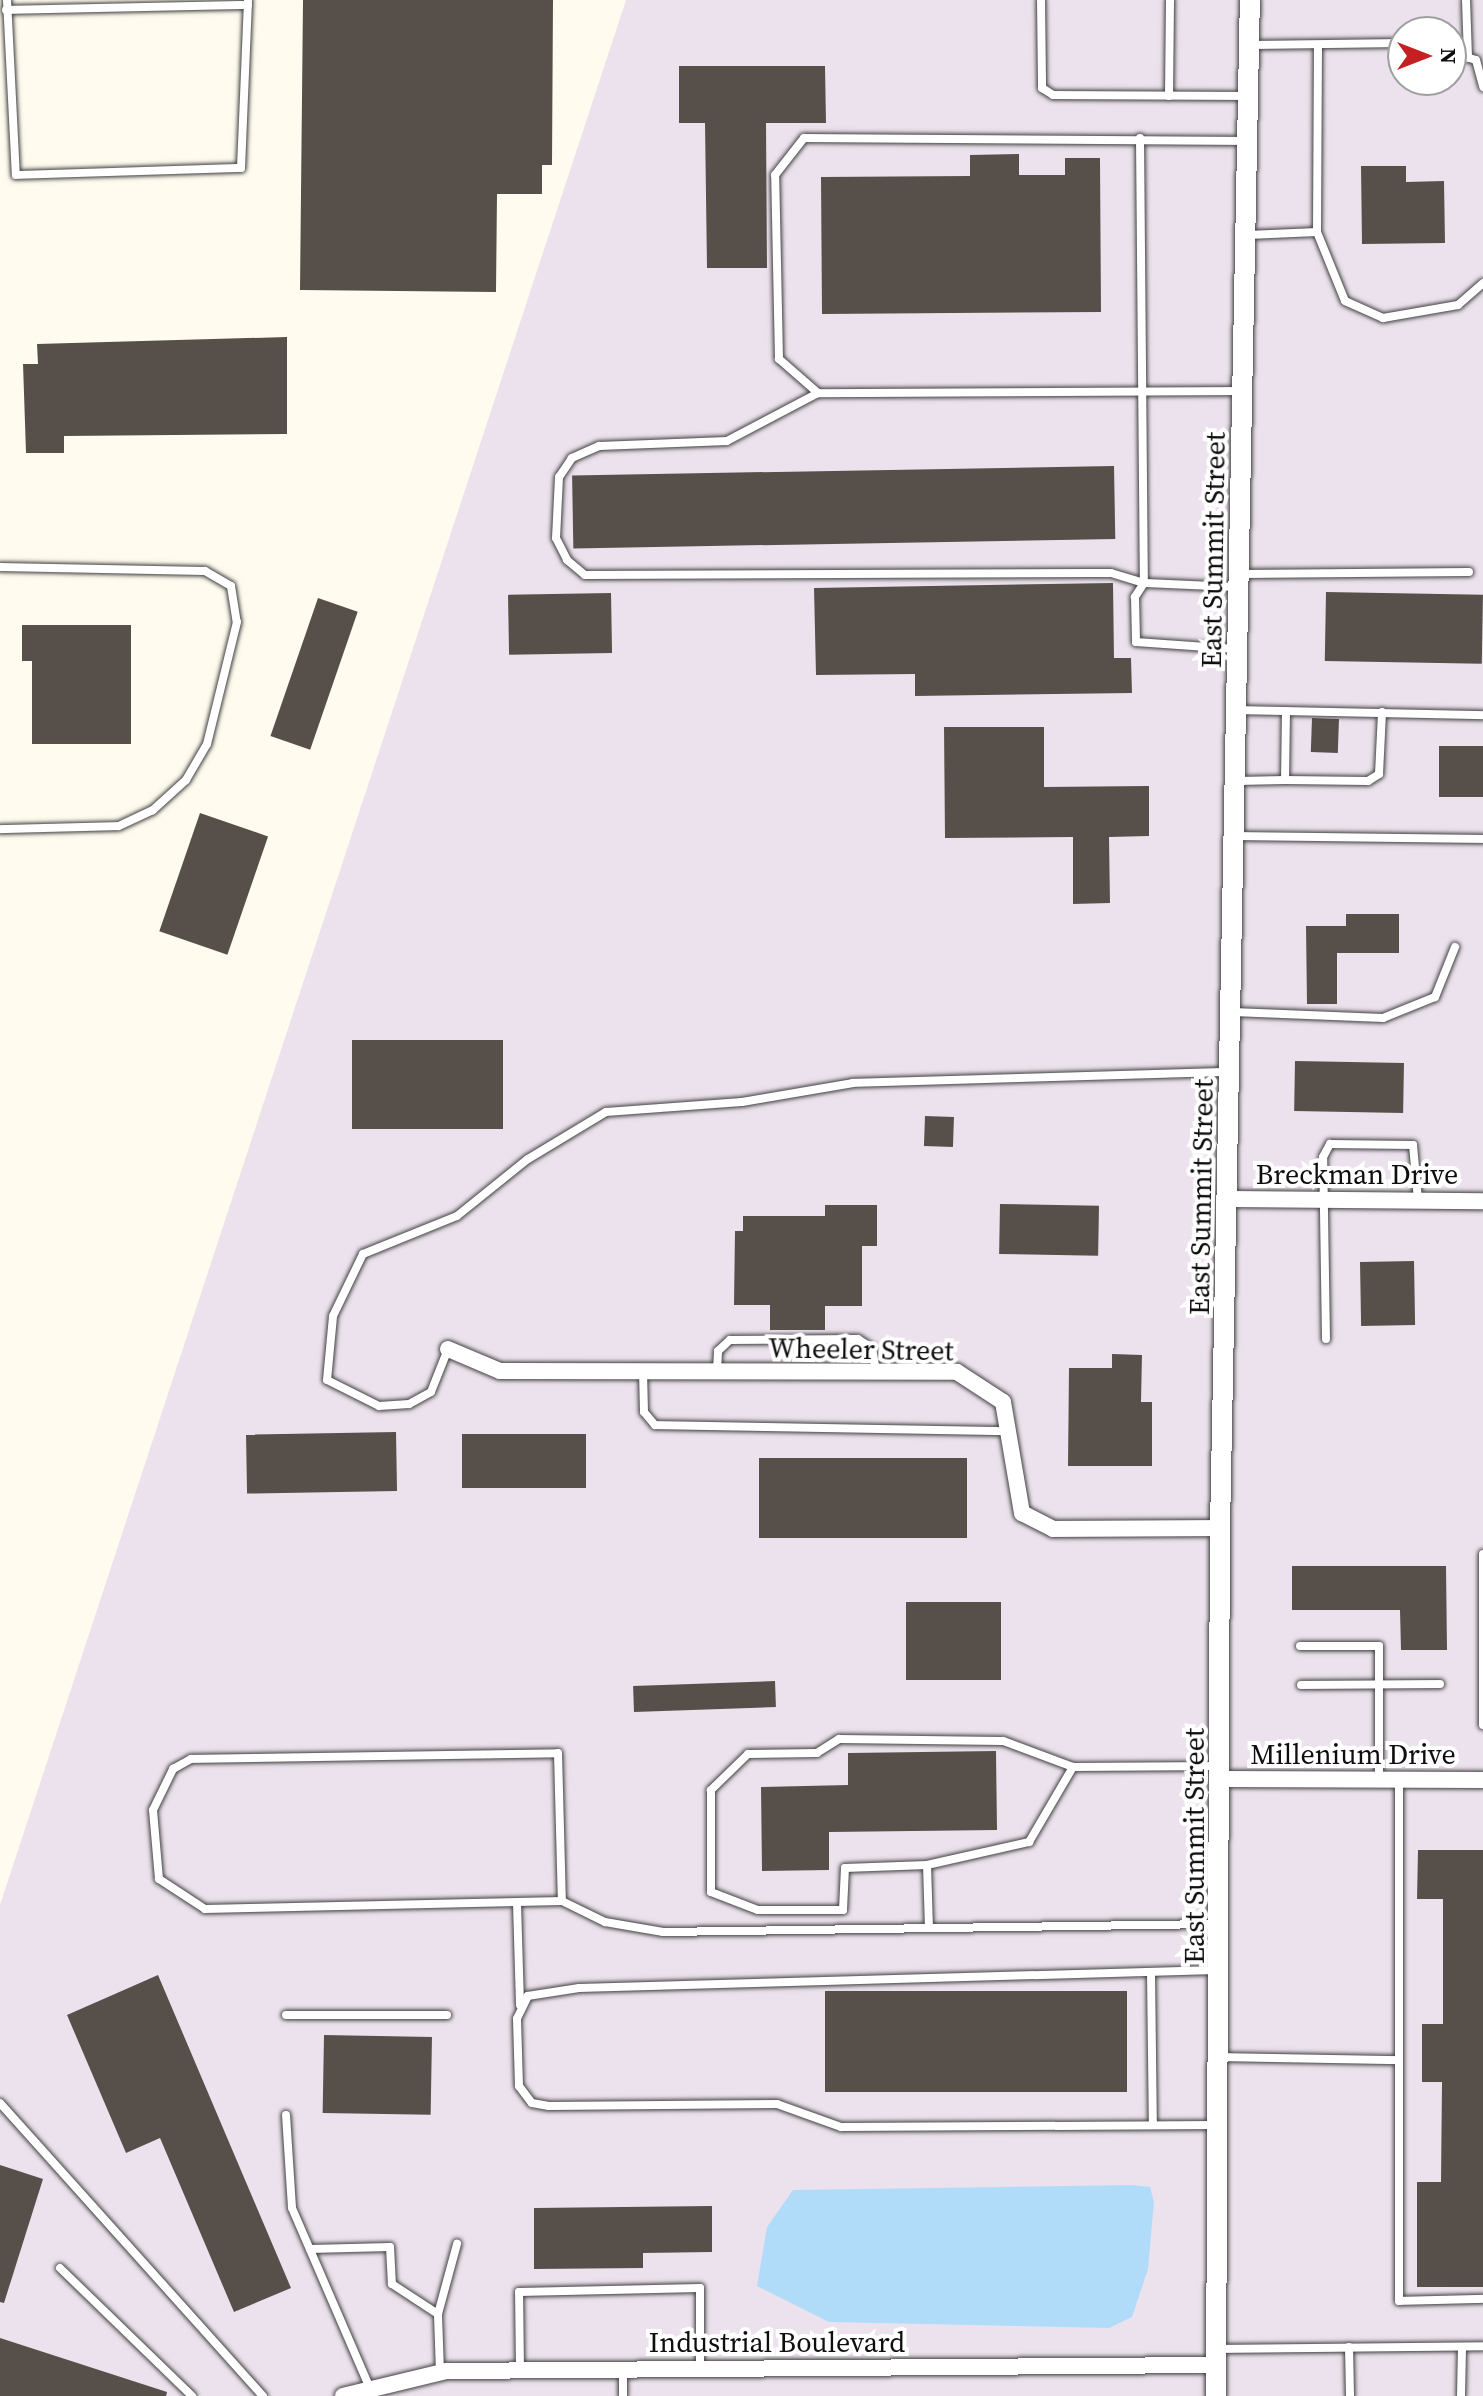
<!DOCTYPE html>
<html>
<head>
<meta charset="utf-8">
<style>
	body { margin:0 }
	#map { position:relative; width:1483px; height:2396px; overflow:hidden; background:#fffcef; font-family:"Source Serif 4",serif }
	div>[style] { position:absolute }
	[style*='--x'] { left:calc(var(--x)*1px); top:calc(var(--y)*1px); width:calc(var(--w)*1px); rotate:calc(var(--a)*1deg) }
	.industrial>* { inset:0; background:#ece2ed }
	.water>* { inset:0; background:#b1dcf9 }
	.building>* { inset:0; background:#57504a; transform-origin:0 0 }
	.roads { filter:drop-shadow(0 0 2px #414141) drop-shadow(0 0 2px #414141) }
	.service>* { height:8px; margin:-4px; padding:0 4px; transform-origin:4px; border-radius:4px; background:#fff }
	.minor>* { height:16px; margin:-8px; padding:0 8px; transform-origin:8px; border-radius:8px; background:#fff }
	.tertiary>* { height:20px; margin:-10px; padding:0 10px; transform-origin:10px; border-radius:10px; background:#fff }
	span { translate:-50% -50%; white-space:nowrap; text-align:center; line-height:1.15; -webkit-text-stroke:8px #fff; paint-order:stroke }
	.street-label { font-size:28px; color:#0e0e0e }
	.north { position:absolute; left:1387px; top:16px; width:80px; height:80px; box-sizing:border-box; background:#fff; border:2px solid #9f9f9f; border-radius:50%; rotate:90deg; font-size:22px; font-weight:700; line-height:32px; text-align:center; color:#0e0e0e }
	.north::after { content:''; display:block; margin:auto; width:28px; height:36px; background:#c51f21; clip-path:polygon(50% 0,100% 100%,50% 72%,0 100%) }
</style>
</head>
<body>
<div id="map">
	<div class="industrial">
		<div style="clip-path:polygon(evenodd,626px 0,1483px 0,1483px 2396px,0 2396px,0 1905px,626px 0,1403px 32px,1451px 32px,1451px 80px,1403px 80px,1403px 32px)"></div>
	</div>
	<div class="water">
		<div style="clip-path:polygon(1133px 2185px,1150px 2187px,1154px 2202px,1148px 2269px,1132px 2317px,1109px 2328px,829px 2322px,757px 2286px,767px 2227px,793px 2190px)"></div>
	</div>
	<div class="building">
		<div style="clip-path:polygon(303px 0,553px 0,552px 165px,542px 165px,542px 194px,497px 194px,496px 292px,300px 290px)"></div>
		<div style="clip-path:polygon(679px 66px,825px 66px,826px 123px,766px 123px,767px 268px,707px 268px,705px 123px,679px 123px)"></div>
		<div style="clip-path:polygon(1019px 154px,1019px 175px,1065px 175px,1065px 158px,1100px 158px,1101px 312px,822px 314px,821px 177px,970px 176px,970px 155px)"></div>
		<div style="clip-path:polygon(1361px 166px,1406px 166px,1406px 182px,1444px 181px,1445px 243px,1362px 244px)"></div>
		<div style="clip-path:polygon(287px 337px,287px 434px,64px 436px,64px 453px,26px 453px,23px 364px,38px 364px,37px 344px)"></div>
		<div style="left:1114px;top:466px;width:73px;height:542px;rotate:89deg"></div>
		<div style="clip-path:polygon(1113px 583px,1114px 658px,1131px 658px,1132px 693px,915px 696px,915px 674px,816px 675px,814px 588px)"></div>
		<div style="left:1326px;top:592px;width:157px;height:69px;rotate:1deg"></div>
		<div style="left:611px;top:593px;width:60px;height:103px;rotate:89deg"></div>
		<div style="left:318px;top:598px;width:42px;height:146px;rotate:19deg"></div>
		<div style="clip-path:polygon(22px 625px,131px 625px,131px 744px,32px 744px,32px 661px,22px 661px)"></div>
		<div style="left:1312px;top:718px;width:27px;height:34px;rotate:2deg"></div>
		<div style="clip-path:polygon(944px 727px,1044px 727px,1044px 787px,1149px 786px,1149px 836px,1109px 837px,1110px 903px,1073px 904px,1073px 837px,945px 838px)"></div>
		<div style="left:1483px;top:746px;width:51px;height:44px;rotate:90deg"></div>
		<div style="left:200px;top:813px;width:72px;height:125px;rotate:19deg"></div>
		<div style="clip-path:polygon(1346px 914px,1399px 914px,1399px 953px,1337px 953px,1337px 1004px,1307px 1004px,1306px 926px,1346px 926px)"></div>
		<div style="left:503px;top:1040px;width:89px;height:151px;rotate:90deg"></div>
		<div style="left:1295px;top:1061px;width:109px;height:50px;rotate:1deg"></div>
		<div style="left:925px;top:1116px;width:29px;height:30px;rotate:2deg"></div>
		<div style="left:1000px;top:1204px;width:99px;height:50px;rotate:1deg"></div>
		<div style="clip-path:polygon(825px 1205px,877px 1205px,877px 1246px,862px 1246px,862px 1306px,825px 1306px,825px 1330px,770px 1330px,770px 1305px,734px 1305px,735px 1231px,743px 1231px,743px 1216px,825px 1216px)"></div>
		<div style="left:1414px;top:1261px;width:64px;height:54px;rotate:89deg"></div>
		<div style="clip-path:polygon(1112px 1354px,1142px 1355px,1141px 1402px,1152px 1402px,1152px 1466px,1068px 1466px,1069px 1368px,1112px 1368px)"></div>
		<div style="left:396px;top:1432px;width:59px;height:150px;rotate:89deg"></div>
		<div style="left:462px;top:1434px;width:124px;height:54px"></div>
		<div style="left:967px;top:1458px;width:80px;height:208px;rotate:90deg"></div>
		<div style="clip-path:polygon(1292px 1566px,1446px 1566px,1447px 1650px,1401px 1650px,1400px 1610px,1292px 1610px)"></div>
		<div style="left:1001px;top:1602px;width:78px;height:95px;rotate:90deg"></div>
		<div style="left:775px;top:1681px;width:26px;height:142px;rotate:88deg"></div>
		<div style="clip-path:polygon(996px 1751px,997px 1830px,829px 1832px,829px 1870px,762px 1871px,761px 1787px,848px 1785px,848px 1753px)"></div>
		<div style="clip-path:polygon(1418px 1850px,1483px 1850px,1483px 2287px,1417px 2287px,1417px 2182px,1441px 2182px,1442px 2082px,1422px 2082px,1422px 2024px,1443px 2024px,1443px 1899px,1417px 1899px)"></div>
		<div style="clip-path:polygon(158px 1975px,291px 2288px,234px 2312px,160px 2138px,126px 2153px,67px 2015px)"></div>
		<div style="left:1127px;top:1991px;width:101px;height:302px;rotate:90deg"></div>
		<div style="left:324px;top:2035px;width:108px;height:78px;rotate:1deg"></div>
		<div style="clip-path:polygon(0 2165px,43px 2179px,4px 2303px,0 2302px)"></div>
		<div style="clip-path:polygon(712px 2206px,712px 2252px,643px 2253px,643px 2268px,534px 2269px,534px 2208px)"></div>
		<div style="clip-path:polygon(0 2338px,167px 2392px,166px 2396px,0 2396px)"></div>
	</div>
	<div class="roads">
		<div class="service">
			<div style="--x:7;--y:0;--w:175;--a:87.1"></div>
			<div style="--x:16;--y:175;--w:225;--a:-1.8"></div>
			<div style="--x:241;--y:168;--w:168;--a:-87.6"></div>
			<div style="--x:1041;--y:0;--w:88;--a:89.3"></div>
			<div style="--x:1042;--y:88;--w:13;--a:32"></div>
			<div style="--x:1053;--y:95;--w:194;--a:0.3"></div>
			<div style="--x:1466;--y:0;--w:58;--a:88"></div>
			<div style="--x:6;--y:10;--w:242;--a:-1.2"></div>
			<div style="--x:1252;--y:45;--w:151;--a:-0.8"></div>
			<div style="--x:1451;--y:52;--w:26;--a:18"></div>
			<div style="--x:1476;--y:60;--w:28;--a:75"></div>
			<div style="--x:1169;--y:96;--w:96;--a:-89.4"></div>
			<div style="--x:1140;--y:138;--w:445;--a:89.5"></div>
			<div style="--x:1144;--y:583;--w:93;--a:2.5"></div>
			<div style="--x:1317;--y:232;--w:185;--a:-89.7"></div>
			<div style="--x:1248;--y:235;--w:69;--a:-2.5"></div>
			<div style="--x:1317;--y:232;--w:74;--a:67.9"></div>
			<div style="--x:1345;--y:301;--w:42;--a:24.1"></div>
			<div style="--x:1383;--y:318;--w:76;--a:-9.8"></div>
			<div style="--x:1458;--y:305;--w:33;--a:-41"></div>
			<div style="--x:1242;--y:391;--w:424;--a:179.7"></div>
			<div style="--x:818;--y:393;--w:52;--a:-138.9"></div>
			<div style="--x:779;--y:359;--w:184;--a:-91.2"></div>
			<div style="--x:775;--y:175;--w:47;--a:-51.9"></div>
			<div style="--x:804;--y:138;--w:443;--a:0.4"></div>
			<div style="--x:818;--y:393;--w:103;--a:152.2"></div>
			<div style="--x:727;--y:441;--w:128;--a:177.8"></div>
			<div style="--x:599;--y:446;--w:30;--a:156"></div>
			<div style="--x:572;--y:458;--w:23;--a:124"></div>
			<div style="--x:559;--y:477;--w:61;--a:92.8"></div>
			<div style="--x:556;--y:538;--w:25;--a:63"></div>
			<div style="--x:567;--y:560;--w:23;--a:40"></div>
			<div style="--x:585;--y:575;--w:526;--a:-0.22"></div>
			<div style="--x:1111;--y:573;--w:34;--a:17"></div>
			<div style="--x:1144;--y:583;--w:17;--a:123"></div>
			<div style="--x:1135;--y:597;--w:45;--a:88.7"></div>
			<div style="--x:1136;--y:642;--w:99;--a:4"></div>
			<div style="--x:0;--y:567;--w:205;--a:1.1"></div>
			<div style="--x:205;--y:571;--w:30;--a:30"></div>
			<div style="--x:231;--y:586;--w:36;--a:81"></div>
			<div style="--x:237;--y:622;--w:126;--a:103.8"></div>
			<div style="--x:207;--y:744;--w:42;--a:120.3"></div>
			<div style="--x:186;--y:780;--w:45;--a:137.7"></div>
			<div style="--x:153;--y:810;--w:38;--a:155"></div>
			<div style="--x:118;--y:826;--w:118;--a:178.5"></div>
			<div style="--x:1241;--y:574;--w:228;--a:-0.5"></div>
			<div style="--x:1239;--y:710;--w:244;--a:1.2"></div>
			<div style="--x:1286;--y:711;--w:69;--a:90.8"></div>
			<div style="--x:1285;--y:780;--w:83;--a:0.7"></div>
			<div style="--x:1368;--y:781;--w:13;--a:-32"></div>
			<div style="--x:1379;--y:774;--w:62;--a:-87.2"></div>
			<div style="--x:1237;--y:781;--w:48;--a:-1.2"></div>
			<div style="--x:1236;--y:836;--w:247;--a:0.7"></div>
			<div style="--x:1233;--y:1012;--w:150;--a:2.3"></div>
			<div style="--x:1383;--y:1018;--w:56;--a:-22"></div>
			<div style="--x:1435;--y:997;--w:54;--a:-68.2"></div>
			<div style="--x:1326;--y:1339;--w:182;--a:-90.9"></div>
			<div style="--x:1323;--y:1157;--w:15;--a:-62"></div>
			<div style="--x:1330;--y:1144;--w:83;--a:0.7"></div>
			<div style="--x:1413;--y:1145;--w:55;--a:84.8"></div>
			<div style="--x:448;--y:1349;--w:46;--a:111.6"></div>
			<div style="--x:431;--y:1392;--w:25;--a:151"></div>
			<div style="--x:409;--y:1404;--w:30;--a:176"></div>
			<div style="--x:379;--y:1406;--w:58;--a:-153.4"></div>
			<div style="--x:327;--y:1380;--w:64;--a:-84.6"></div>
			<div style="--x:333;--y:1316;--w:69;--a:-64.2"></div>
			<div style="--x:363;--y:1254;--w:101;--a:-22"></div>
			<div style="--x:457;--y:1216;--w:91;--a:-38.8"></div>
			<div style="--x:528;--y:1159;--w:91;--a:-31.1"></div>
			<div style="--x:606;--y:1112;--w:136;--a:-4.2"></div>
			<div style="--x:742;--y:1102;--w:113;--a:-9.7"></div>
			<div style="--x:853;--y:1083;--w:374;--a:-1.7"></div>
			<div style="--x:643;--y:1371;--w:41;--a:88.6"></div>
			<div style="--x:644;--y:1412;--w:17;--a:50"></div>
			<div style="--x:655;--y:1425;--w:350;--a:1"></div>
			<div style="--x:717;--y:1371;--w:20;--a:-87"></div>
			<div style="--x:718;--y:1351;--w:16;--a:-43"></div>
			<div style="--x:730;--y:1340;--w:128;--a:-0.4"></div>
			<div style="--x:858;--y:1339;--w:17;--a:33"></div>
			<div style="--x:872;--y:1348;--w:23;--a:80"></div>
			<div style="--x:1483;--y:1554;--w:171;--a:90"></div>
			<div style="--x:1300;--y:1646;--w:79;--a:0"></div>
			<div style="--x:1379;--y:1646;--w:133;--a:90"></div>
			<div style="--x:1301;--y:1685;--w:139;--a:-0.4"></div>
			<div style="--x:1073;--y:1767;--w:75;--a:-159.6"></div>
			<div style="--x:1003;--y:1741;--w:164;--a:-179.3"></div>
			<div style="--x:839;--y:1739;--w:26;--a:148"></div>
			<div style="--x:817;--y:1753;--w:69;--a:179.2"></div>
			<div style="--x:748;--y:1754;--w:52;--a:135.8"></div>
			<div style="--x:711;--y:1790;--w:102;--a:90"></div>
			<div style="--x:711;--y:1892;--w:50;--a:21"></div>
			<div style="--x:758;--y:1910;--w:85;--a:0"></div>
			<div style="--x:843;--y:1910;--w:42;--a:-87.3"></div>
			<div style="--x:845;--y:1868;--w:82;--a:-2.1"></div>
			<div style="--x:927;--y:1865;--w:105;--a:-12.7"></div>
			<div style="--x:1029;--y:1842;--w:87;--a:-59.6"></div>
			<div style="--x:1073;--y:1767;--w:146;--a:-0.4"></div>
			<div style="--x:1399;--y:1780;--w:280;--a:90"></div>
			<div style="--x:927;--y:1865;--w:63;--a:88.2"></div>
			<div style="--x:562;--y:1901;--w:357;--a:178.7"></div>
			<div style="--x:205;--y:1909;--w:55;--a:-146.9"></div>
			<div style="--x:159;--y:1879;--w:69;--a:-95"></div>
			<div style="--x:153;--y:1810;--w:46;--a:-64"></div>
			<div style="--x:173;--y:1769;--w:21;--a:-29"></div>
			<div style="--x:191;--y:1759;--w:367;--a:-0.9"></div>
			<div style="--x:558;--y:1753;--w:148;--a:88.5"></div>
			<div style="--x:562;--y:1901;--w:48;--a:26"></div>
			<div style="--x:605;--y:1922;--w:59;--a:9.8"></div>
			<div style="--x:663;--y:1932;--w:554;--a:-0.83"></div>
			<div style="--x:517;--y:1903;--w:102;--a:88.3"></div>
			<div style="--x:1216;--y:1970;--w:637;--a:178.38"></div>
			<div style="--x:579;--y:1988;--w:52;--a:171.1"></div>
			<div style="--x:528;--y:1996;--w:25;--a:116"></div>
			<div style="--x:517;--y:2019;--w:67;--a:88.3"></div>
			<div style="--x:519;--y:2086;--w:21;--a:53"></div>
			<div style="--x:532;--y:2103;--w:17;--a:10"></div>
			<div style="--x:549;--y:2106;--w:228;--a:-0.5"></div>
			<div style="--x:777;--y:2104;--w:68;--a:19.8"></div>
			<div style="--x:841;--y:2127;--w:376;--a:-0.3"></div>
			<div style="--x:1151;--y:1972;--w:153;--a:89.3"></div>
			<div style="--x:286;--y:2015;--w:161;--a:0"></div>
			<div style="--x:1220;--y:2057;--w:179;--a:1"></div>
			<div style="--x:1399;--y:2060;--w:241;--a:90"></div>
			<div style="--x:1399;--y:2301;--w:84;--a:-1.4"></div>
			<div style="--x:0;--y:2103;--w:394;--a:48.1"></div>
			<div style="--x:286;--y:2115;--w:93;--a:86.3"></div>
			<div style="--x:292;--y:2208;--w:194;--a:66.6"></div>
			<div style="--x:310;--y:2249;--w:80;--a:-1.4"></div>
			<div style="--x:390;--y:2247;--w:37;--a:87"></div>
			<div style="--x:392;--y:2284;--w:55;--a:33.1"></div>
			<div style="--x:60;--y:2268;--w:184;--a:44.1"></div>
			<div style="--x:1349;--y:2347;--w:49;--a:88.8"></div>
			<div style="--x:1217;--y:2349;--w:266;--a:-0.6"></div>
			<div style="--x:520;--y:2370;--w:78;--a:-90.7"></div>
			<div style="--x:519;--y:2292;--w:181;--a:-1.3"></div>
			<div style="--x:700;--y:2288;--w:81;--a:90"></div>
			<div style="--x:623;--y:2370;--w:26;--a:90"></div>
			<div style="--x:440;--y:2372;--w:58;--a:-92"></div>
			<div style="--x:438;--y:2314;--w:73;--a:-74.8"></div>
			<div style="--x:1461;--y:2396;--w:49;--a:-88.8"></div>
		</div>
		<div class="minor">
			<div style="--x:1230;--y:1199;--w:253;--a:0.5"></div>
			<div style="--x:448;--y:1349;--w:56;--a:22.9"></div>
			<div style="--x:500;--y:1371;--w:457;--a:0.1"></div>
			<div style="--x:957;--y:1372;--w:55;--a:33.1"></div>
			<div style="--x:1003;--y:1402;--w:113;--a:80.3"></div>
			<div style="--x:1022;--y:1513;--w:35;--a:27"></div>
			<div style="--x:1053;--y:1529;--w:167;--a:-0.3"></div>
			<div style="--x:1224;--y:1779;--w:259;--a:0.2"></div>
			<div style="--x:343;--y:2396;--w:106;--a:-13.6"></div>
			<div style="--x:446;--y:2371;--w:770;--a:-0.45"></div>
		</div>
		<div class="tertiary">
			<div style="--x:1216;--y:2396;--w:868;--a:-89.74"></div>
			<div style="--x:1220;--y:1528;--w:1528;--a:-88.88"></div>
		</div>
	</div>
	<div class="street-label">
		<span style="left:1213px;top:550px;rotate:-89deg">East Summit Street</span>
		<span style="left:1357px;top:1174px">Breckman Drive</span>
		<span style="left:1201px;top:1197px;rotate:-89deg">East Summit Street</span>
		<span style="left:861px;top:1349px;rotate:1deg">Wheeler Street</span>
		<span style="left:1353px;top:1754px">Millenium Drive</span>
		<span style="left:1194px;top:1846px;rotate:-90deg">East Summit Street</span>
		<span style="left:777px;top:2342px">Industrial Boulevard</span>
	</div>
	<div class="north">N</div>
</div>
</body>
</html>
